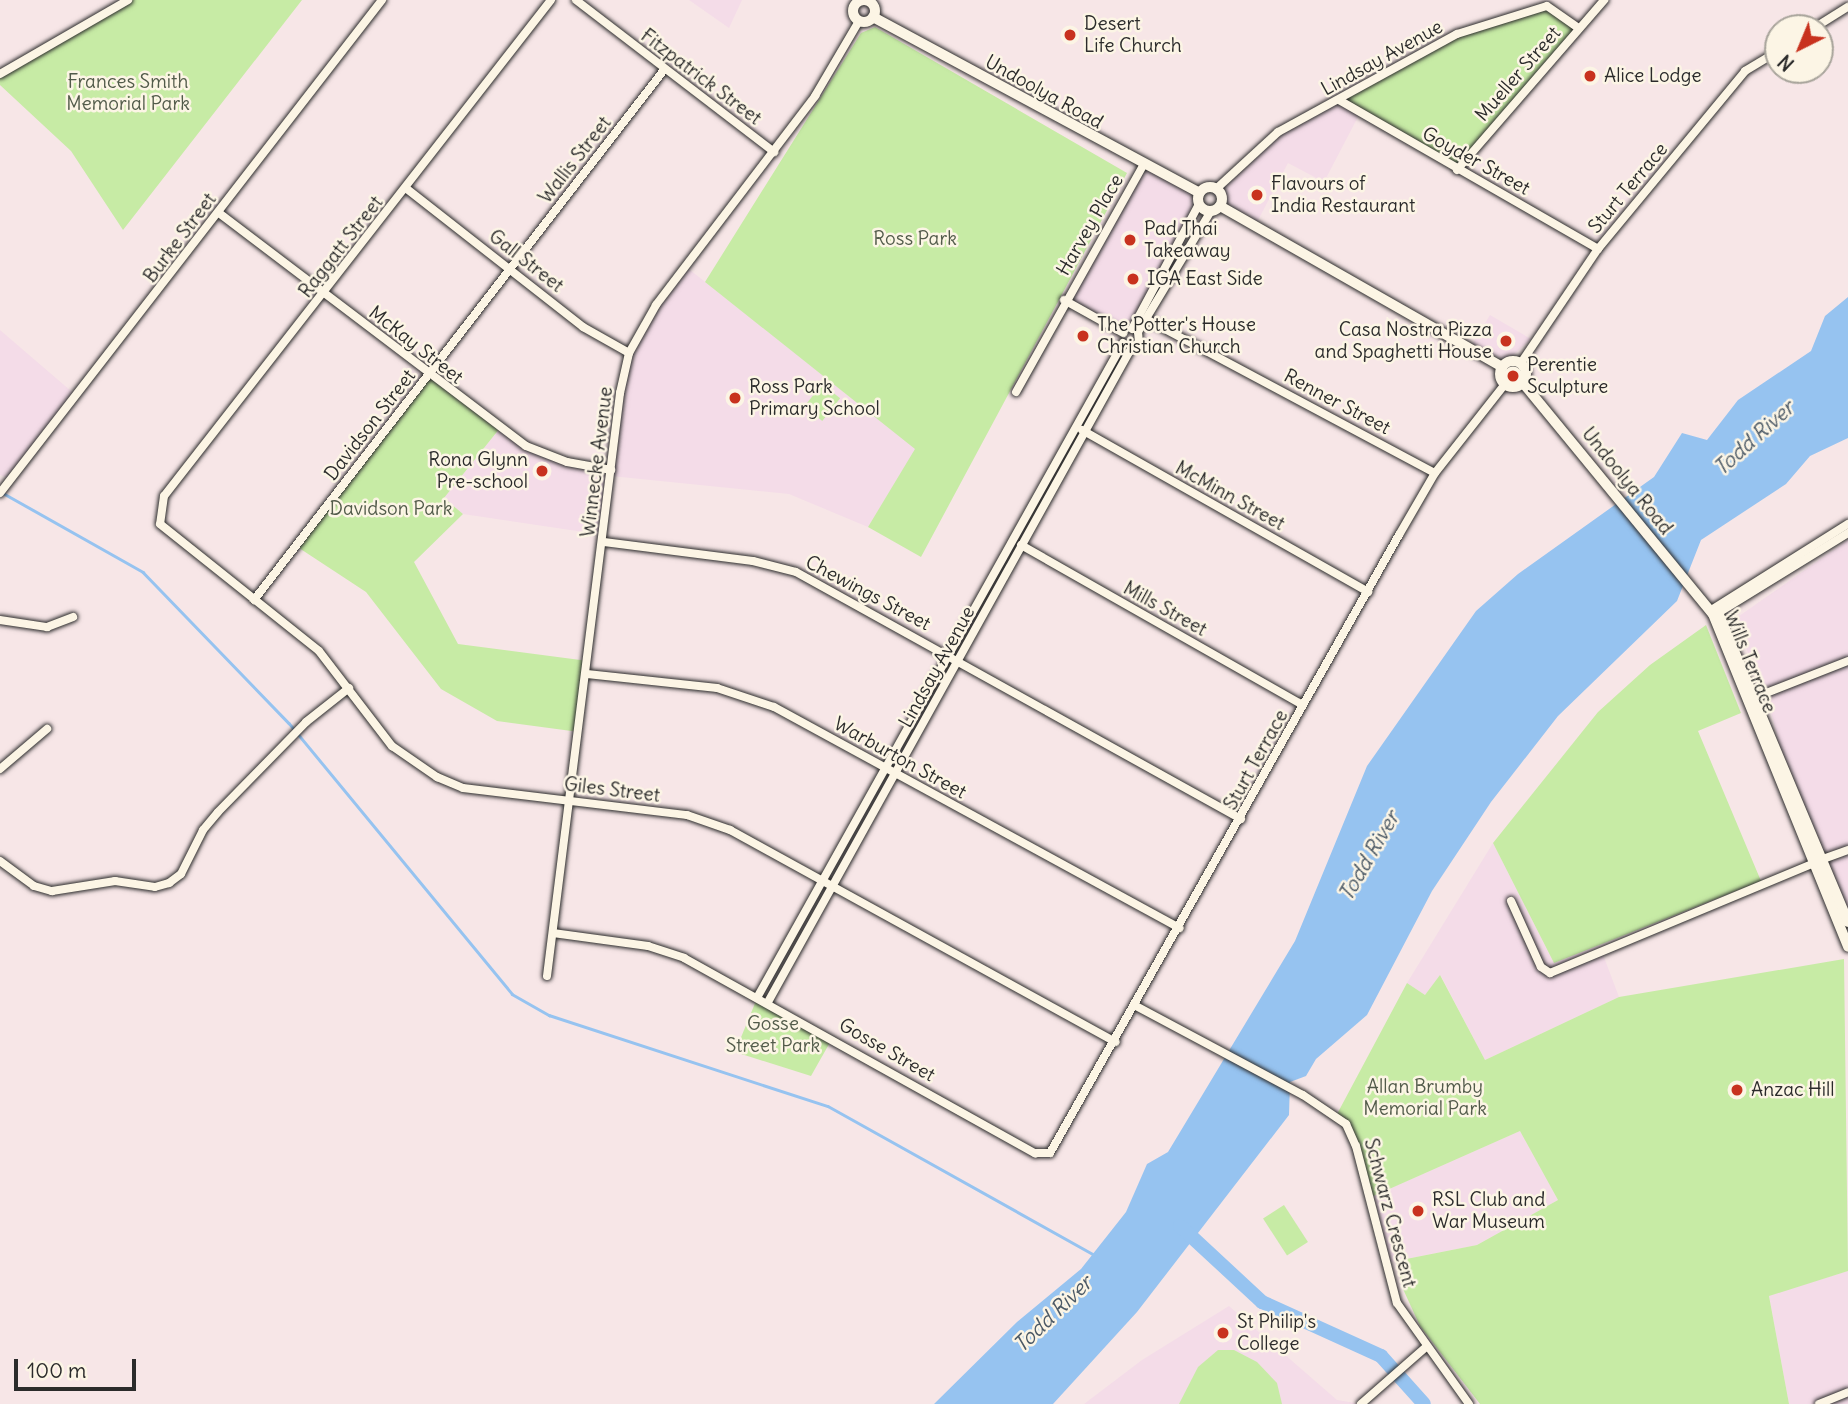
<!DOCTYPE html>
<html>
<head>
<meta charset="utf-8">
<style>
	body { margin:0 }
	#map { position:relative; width:1848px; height:1404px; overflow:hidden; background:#f7e6e7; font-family:Delius,sans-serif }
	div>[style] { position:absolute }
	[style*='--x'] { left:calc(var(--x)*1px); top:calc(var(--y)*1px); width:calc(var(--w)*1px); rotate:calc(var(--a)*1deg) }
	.built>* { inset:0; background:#f4dce8 }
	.green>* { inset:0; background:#c7eba5; transform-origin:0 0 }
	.water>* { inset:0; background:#96c3f0 }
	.stream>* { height:2.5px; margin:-1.25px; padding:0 1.25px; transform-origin:1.25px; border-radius:1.25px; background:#96c3f0 }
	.river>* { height:14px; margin:-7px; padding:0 7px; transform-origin:7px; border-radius:7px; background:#96c3f0 }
	.roads { filter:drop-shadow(0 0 2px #2b2b2b) drop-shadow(0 0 2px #2b2b2b) }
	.minor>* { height:8px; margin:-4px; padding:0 4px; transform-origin:4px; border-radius:4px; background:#fcf5e5 }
	.secondary>* { height:10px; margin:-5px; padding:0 5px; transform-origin:5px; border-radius:5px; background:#fcf5e5 }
	.secondary>.ring { margin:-5px; padding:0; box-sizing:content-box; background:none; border:10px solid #fcf5e5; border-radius:50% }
	.dots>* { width:19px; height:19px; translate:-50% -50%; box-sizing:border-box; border:4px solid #fcf5e5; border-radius:50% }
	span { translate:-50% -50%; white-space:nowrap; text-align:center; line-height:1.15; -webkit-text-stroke:5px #fcf5e5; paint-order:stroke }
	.poi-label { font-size:19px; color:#2b2b2b }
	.left { translate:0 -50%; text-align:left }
	.right { translate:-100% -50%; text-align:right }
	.street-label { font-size:19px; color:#2b2b2b }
	.park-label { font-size:19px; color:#525b4a }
	.water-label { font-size:21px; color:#4b5966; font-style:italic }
	.north { position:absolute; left:1764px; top:14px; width:70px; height:70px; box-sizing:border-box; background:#fcf5e5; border:2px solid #a8a49b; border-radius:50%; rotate:223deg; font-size:19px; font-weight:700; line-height:28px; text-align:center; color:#2b2b2b }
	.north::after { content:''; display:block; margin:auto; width:24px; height:32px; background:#c8321e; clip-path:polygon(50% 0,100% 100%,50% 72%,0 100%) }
	.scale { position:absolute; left:14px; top:1359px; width:122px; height:32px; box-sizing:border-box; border:4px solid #2b2b2b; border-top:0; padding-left:9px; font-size:21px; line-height:24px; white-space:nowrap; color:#2b2b2b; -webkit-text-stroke:5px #fcf5e5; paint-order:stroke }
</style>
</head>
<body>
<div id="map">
	<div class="built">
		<div style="clip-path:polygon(689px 0,742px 0,729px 28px)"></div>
		<div style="clip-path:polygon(1339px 100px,1360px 113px,1324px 182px,1288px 163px,1255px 226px,1219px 201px,1213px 192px,1258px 146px)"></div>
		<div style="clip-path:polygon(1143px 166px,1197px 196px,1131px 329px,1122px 337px,1064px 300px)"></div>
		<div style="clip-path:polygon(685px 266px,916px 449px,868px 527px,789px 494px,611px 476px,604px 535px,463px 514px,444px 498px,500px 428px,546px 456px,610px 470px,629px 353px)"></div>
		<div style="clip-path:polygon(1490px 315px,1531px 339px,1508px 360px,1470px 348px)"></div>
		<div style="clip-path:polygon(0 330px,78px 397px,11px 479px,0 475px)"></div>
		<div style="clip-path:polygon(1848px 540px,1848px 922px,1787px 777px,1770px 707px,1736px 623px,1739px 616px)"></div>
		<div style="clip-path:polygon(1493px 843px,1554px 963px,1599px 944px,1619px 997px,1485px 1060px,1441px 976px,1425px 995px,1407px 983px)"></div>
		<div style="clip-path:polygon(1520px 1131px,1558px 1200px,1477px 1245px,1385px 1263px,1369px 1198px)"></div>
		<div style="clip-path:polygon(1848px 1271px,1848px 1404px,1789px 1404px,1769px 1295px)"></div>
		<div style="clip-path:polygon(1229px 1306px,1337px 1400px,1361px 1404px,1084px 1404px,1142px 1360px)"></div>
	</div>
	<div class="green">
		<div style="clip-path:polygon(128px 0,302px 0,123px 230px,71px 151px,0 85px,0 74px)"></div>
		<div style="clip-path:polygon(1547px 6px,1579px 28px,1457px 170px,1339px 100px,1457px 34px)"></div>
		<div style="clip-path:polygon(875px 27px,1127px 173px,921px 557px,868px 527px,915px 449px,705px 282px,861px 33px)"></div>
		<div style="clip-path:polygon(428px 375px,500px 428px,444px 498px,463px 514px,414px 562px,458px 644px,588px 661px,579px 732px,497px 721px,441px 689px,366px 592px,296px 546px)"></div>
		<div style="left:822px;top:384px;width:23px;height:29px;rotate:38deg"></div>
		<div style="clip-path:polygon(1706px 625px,1741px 713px,1698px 731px,1761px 881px,1554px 963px,1493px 843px,1598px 712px,1650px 665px)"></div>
		<div style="clip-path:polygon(1844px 959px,1848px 1271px,1769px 1296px,1789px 1404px,1480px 1404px,1420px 1326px,1403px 1289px,1396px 1261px,1477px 1245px,1558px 1200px,1520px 1131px,1369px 1198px,1356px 1146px,1336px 1116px,1407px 983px,1425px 995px,1440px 975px,1485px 1060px,1619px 997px)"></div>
		<div style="clip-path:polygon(758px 996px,833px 1037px,811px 1076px,735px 1052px)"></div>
		<div style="left:1284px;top:1205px;width:44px;height:25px;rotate:57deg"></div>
		<div style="clip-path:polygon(1218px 1350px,1234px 1350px,1257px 1362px,1277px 1383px,1282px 1404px,1179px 1404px,1198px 1367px)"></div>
	</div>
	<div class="water">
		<div style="clip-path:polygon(1848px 297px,1848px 438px,1810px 456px,1786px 484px,1701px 540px,1677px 601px,1558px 716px,1491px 802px,1432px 891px,1367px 1015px,1316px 1059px,1306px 1076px,1290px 1082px,1289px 1115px,1137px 1312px,1053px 1404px,934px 1404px,1017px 1322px,1081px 1269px,1126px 1212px,1147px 1164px,1168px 1152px,1295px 941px,1367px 766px,1476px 611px,1518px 574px,1654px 477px,1682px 433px,1707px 440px,1738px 400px,1811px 351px,1825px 316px)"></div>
	</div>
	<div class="stream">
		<div style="--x:3;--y:493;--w:161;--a:29.4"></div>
		<div style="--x:143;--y:572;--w:210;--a:46"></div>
		<div style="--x:289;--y:723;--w:351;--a:50.5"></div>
		<div style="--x:512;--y:994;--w:43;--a:29.6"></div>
		<div style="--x:549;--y:1015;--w:293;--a:18.1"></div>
		<div style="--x:828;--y:1106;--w:307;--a:29.2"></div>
	</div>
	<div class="river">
		<div style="--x:1180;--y:1226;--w:112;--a:42.8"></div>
		<div style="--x:1262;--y:1302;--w:131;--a:24.4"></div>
		<div style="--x:1381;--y:1356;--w:64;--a:48.1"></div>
	</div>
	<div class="roads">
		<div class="minor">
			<div style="--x:551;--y:0;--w:629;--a:127.96"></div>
			<div style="--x:164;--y:496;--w:28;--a:98"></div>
			<div style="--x:160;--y:524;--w:203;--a:38.6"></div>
			<div style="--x:319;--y:651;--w:120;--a:52.5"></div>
			<div style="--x:392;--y:746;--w:55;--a:34.6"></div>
			<div style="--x:437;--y:777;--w:28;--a:23"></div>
			<div style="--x:463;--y:788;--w:226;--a:6.9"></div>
			<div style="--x:687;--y:815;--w:46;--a:19.2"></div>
			<div style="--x:730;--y:830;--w:440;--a:28.8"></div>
			<div style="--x:576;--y:0;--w:250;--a:37.5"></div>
			<div style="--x:1814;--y:28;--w:40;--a:-32"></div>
			<div style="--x:0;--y:74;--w:148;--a:-30"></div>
			<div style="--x:1339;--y:100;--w:299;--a:29.9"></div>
			<div style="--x:1457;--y:170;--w:225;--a:-49.1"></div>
			<div style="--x:407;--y:189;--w:224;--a:38.1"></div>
			<div style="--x:583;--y:327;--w:53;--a:29.5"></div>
			<div style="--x:1216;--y:189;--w:84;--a:-42.6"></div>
			<div style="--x:1278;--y:132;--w:204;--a:-28.7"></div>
			<div style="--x:1457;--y:34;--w:94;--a:-17.3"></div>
			<div style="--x:1547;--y:6;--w:39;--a:35"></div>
			<div style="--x:219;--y:213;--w:385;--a:37.2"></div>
			<div style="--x:526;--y:446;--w:44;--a:21.3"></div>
			<div style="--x:567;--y:462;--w:45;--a:10.3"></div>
			<div style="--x:1064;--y:300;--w:68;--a:29.2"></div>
			<div style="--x:1148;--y:320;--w:325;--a:28.1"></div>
			<div style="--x:1132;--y:329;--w:142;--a:-61.8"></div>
			<div style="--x:1138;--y:332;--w:141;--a:-58.9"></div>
			<div style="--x:1521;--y:363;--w:138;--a:-56"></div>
			<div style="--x:1598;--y:249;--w:231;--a:-50.4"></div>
			<div style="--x:1745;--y:71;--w:39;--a:-31"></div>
			<div style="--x:1016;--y:392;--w:259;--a:-60.7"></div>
			<div style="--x:1082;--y:430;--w:329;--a:29.5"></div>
			<div style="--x:0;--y:493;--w:624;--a:-52.23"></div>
			<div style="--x:604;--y:542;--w:150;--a:7.3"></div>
			<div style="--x:753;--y:561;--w:44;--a:14.3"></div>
			<div style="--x:796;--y:572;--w:509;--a:29.03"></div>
			<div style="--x:1021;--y:545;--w:324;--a:29.6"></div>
			<div style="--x:254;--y:600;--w:670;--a:-52.28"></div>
			<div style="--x:1713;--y:609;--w:160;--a:-32.2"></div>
			<div style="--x:1718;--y:613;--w:153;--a:-31.6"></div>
			<div style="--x:0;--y:620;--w:48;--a:8.5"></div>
			<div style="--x:47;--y:627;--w:28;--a:-21"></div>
			<div style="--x:587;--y:674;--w:131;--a:6.1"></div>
			<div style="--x:717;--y:688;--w:60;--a:18.4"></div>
			<div style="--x:774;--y:707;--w:462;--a:28.6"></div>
			<div style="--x:1756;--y:697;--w:99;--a:-21.4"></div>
			<div style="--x:0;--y:769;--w:62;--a:-40.4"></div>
			<div style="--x:1823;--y:859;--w:27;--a:-20"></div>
			<div style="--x:0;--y:861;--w:42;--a:36.3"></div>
			<div style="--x:34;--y:886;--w:19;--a:16"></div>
			<div style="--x:52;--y:891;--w:64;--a:-9"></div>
			<div style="--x:115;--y:881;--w:40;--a:8.5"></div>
			<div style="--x:155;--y:887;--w:15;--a:-16"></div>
			<div style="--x:169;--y:883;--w:15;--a:-37"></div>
			<div style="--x:181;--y:874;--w:49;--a:-63.4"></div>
			<div style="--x:203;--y:830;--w:23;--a:-50"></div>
			<div style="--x:218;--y:812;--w:126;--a:-45.6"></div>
			<div style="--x:306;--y:722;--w:55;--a:-38.3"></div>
			<div style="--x:1511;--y:901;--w:72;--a:65.6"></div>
			<div style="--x:1541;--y:967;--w:11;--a:34"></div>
			<div style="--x:1550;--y:973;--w:286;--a:-22.6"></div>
			<div style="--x:553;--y:933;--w:96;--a:7.8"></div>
			<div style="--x:648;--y:946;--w:38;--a:18"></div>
			<div style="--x:684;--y:958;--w:402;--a:29.1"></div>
			<div style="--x:1035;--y:1153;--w:15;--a:0"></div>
			<div style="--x:1050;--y:1153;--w:710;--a:-60.55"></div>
			<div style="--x:1399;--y:535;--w:72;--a:-59.9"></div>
			<div style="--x:1435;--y:473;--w:113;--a:-51.8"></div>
			<div style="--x:547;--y:976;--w:588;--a:-82.86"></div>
			<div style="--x:620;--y:393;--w:41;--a:-77.3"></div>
			<div style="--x:629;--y:353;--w:55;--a:-60.6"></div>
			<div style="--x:656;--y:305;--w:263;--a:-52.7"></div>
			<div style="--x:815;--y:96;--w:87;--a:-59.6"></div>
			<div style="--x:758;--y:996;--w:748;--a:-60.8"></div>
			<div style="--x:768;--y:1002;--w:749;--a:-60.94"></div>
			<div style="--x:1132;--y:347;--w:8;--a:-30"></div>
			<div style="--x:1139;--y:343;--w:11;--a:-95"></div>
			<div style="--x:1136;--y:1006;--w:189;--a:28.1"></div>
			<div style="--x:1303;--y:1095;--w:52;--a:34"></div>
			<div style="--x:1346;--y:1124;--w:24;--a:66"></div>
			<div style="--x:1356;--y:1146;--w:162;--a:75.4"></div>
			<div style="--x:1397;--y:1303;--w:124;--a:54.5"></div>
			<div style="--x:1361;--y:1404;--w:86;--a:-41.2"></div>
			<div style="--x:1819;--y:1404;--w:31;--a:-22"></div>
		</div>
		<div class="secondary">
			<div class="ring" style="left:853px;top:0;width:12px;height:12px"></div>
			<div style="--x:873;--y:17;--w:371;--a:28.3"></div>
			<div class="ring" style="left:1198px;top:187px;width:14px;height:14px"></div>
			<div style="--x:1220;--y:206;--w:325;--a:29.7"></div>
			<div class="ring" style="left:1500px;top:361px;width:16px;height:16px"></div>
			<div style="--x:1523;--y:383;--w:299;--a:50.6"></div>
			<div style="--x:1713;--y:614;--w:359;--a:67.9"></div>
			<div style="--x:1719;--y:615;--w:333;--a:67.2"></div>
		</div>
	</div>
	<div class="dots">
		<div style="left:1070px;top:35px;background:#c8321e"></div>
		<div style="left:1590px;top:76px;background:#c8321e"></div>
		<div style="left:1257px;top:195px;background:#c8321e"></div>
		<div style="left:1130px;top:240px;background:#c8321e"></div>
		<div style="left:1133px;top:279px;background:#c8321e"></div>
		<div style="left:1083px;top:336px;background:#c8321e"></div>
		<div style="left:1506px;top:341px;background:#c8321e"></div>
		<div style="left:1513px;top:376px;background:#c8321e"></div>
		<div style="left:735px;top:398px;background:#c8321e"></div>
		<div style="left:542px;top:471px;background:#c8321e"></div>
		<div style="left:1737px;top:1090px;background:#c8321e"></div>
		<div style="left:1418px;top:1211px;background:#c8321e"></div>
		<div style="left:1223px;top:1333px;background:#c8321e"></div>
	</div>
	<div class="poi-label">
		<span class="left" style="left:1084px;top:35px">Desert<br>Life Church</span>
		<span class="left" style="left:1604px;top:76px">Alice Lodge</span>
		<span class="left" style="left:1271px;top:195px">Flavours of<br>India Restaurant</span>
		<span class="left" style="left:1144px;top:240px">Pad Thai<br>Takeaway</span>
		<span class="left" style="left:1147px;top:279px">IGA East Side</span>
		<span class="left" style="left:1097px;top:336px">The Potter's House<br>Christian Church</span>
		<span class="right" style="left:1492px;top:341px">Casa Nostra Pizza<br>and Spaghetti House</span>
		<span class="left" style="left:1527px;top:376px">Perentie<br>Sculpture</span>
		<span class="left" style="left:749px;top:398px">Ross Park<br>Primary School</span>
		<span class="right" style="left:528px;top:471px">Rona Glynn<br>Pre-school</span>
		<span class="left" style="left:1751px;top:1090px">Anzac Hill</span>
		<span class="left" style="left:1432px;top:1211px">RSL Club and<br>War Museum</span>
		<span class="left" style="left:1237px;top:1333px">St Philip's<br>College</span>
	</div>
	<div class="street-label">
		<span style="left:1382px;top:58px;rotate:-29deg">Lindsay Avenue</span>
		<span style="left:1518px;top:74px;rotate:-49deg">Mueller Street</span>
		<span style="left:701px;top:77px;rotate:37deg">Fitzpatrick Street</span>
		<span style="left:1044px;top:92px;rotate:29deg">Undoolya Road</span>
		<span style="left:575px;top:160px;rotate:-52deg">Wallis Street</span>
		<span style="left:1476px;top:161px;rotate:29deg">Goyder Street</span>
		<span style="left:1628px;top:188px;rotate:-50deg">Sturt Terrace</span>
		<span style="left:1090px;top:225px;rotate:-60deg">Harvey Place</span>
		<span style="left:180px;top:238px;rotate:-53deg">Burke Street</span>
		<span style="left:341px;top:247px;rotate:-52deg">Raggatt Street</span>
		<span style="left:526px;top:261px;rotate:38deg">Gall Street</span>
		<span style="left:416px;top:345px;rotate:38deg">McKay Street</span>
		<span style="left:1337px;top:402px;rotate:28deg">Renner Street</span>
		<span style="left:370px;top:425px;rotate:-52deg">Davidson Street</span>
		<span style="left:597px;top:462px;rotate:-83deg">Winnecke Avenue</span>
		<span style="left:1627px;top:481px;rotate:51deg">Undoolya Road</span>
		<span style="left:1230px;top:496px;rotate:29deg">McMinn Street</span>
		<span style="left:868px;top:593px;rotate:28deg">Chewings Street</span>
		<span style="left:1165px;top:609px;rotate:29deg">Mills Street</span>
		<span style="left:1750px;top:662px;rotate:68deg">Wills Terrace</span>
		<span style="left:937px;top:667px;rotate:-61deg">Lindsay Avenue</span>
		<span style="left:900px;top:758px;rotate:29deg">Warburton Street</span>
		<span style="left:1256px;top:760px;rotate:-61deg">Sturt Terrace</span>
		<span style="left:612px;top:790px;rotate:7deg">Giles Street</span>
		<span style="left:887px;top:1050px;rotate:30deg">Gosse Street</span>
		<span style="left:1390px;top:1213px;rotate:75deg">Schwarz Crescent</span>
	</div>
	<div class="park-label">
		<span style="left:128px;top:93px">Frances Smith<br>Memorial Park</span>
		<span style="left:915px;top:239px">Ross Park</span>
		<span style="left:391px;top:509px">Davidson Park</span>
		<span style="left:773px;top:1035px">Gosse<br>Street Park</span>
		<span style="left:1425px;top:1098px">Allan Brumby<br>Memorial Park</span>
	</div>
	<div class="water-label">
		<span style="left:1754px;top:438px;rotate:-42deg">Todd River</span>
		<span style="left:1369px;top:856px;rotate:-60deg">Todd River</span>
		<span style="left:1053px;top:1314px;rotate:-44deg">Todd River</span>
	</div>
	<div class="north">N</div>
	<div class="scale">100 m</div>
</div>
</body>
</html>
